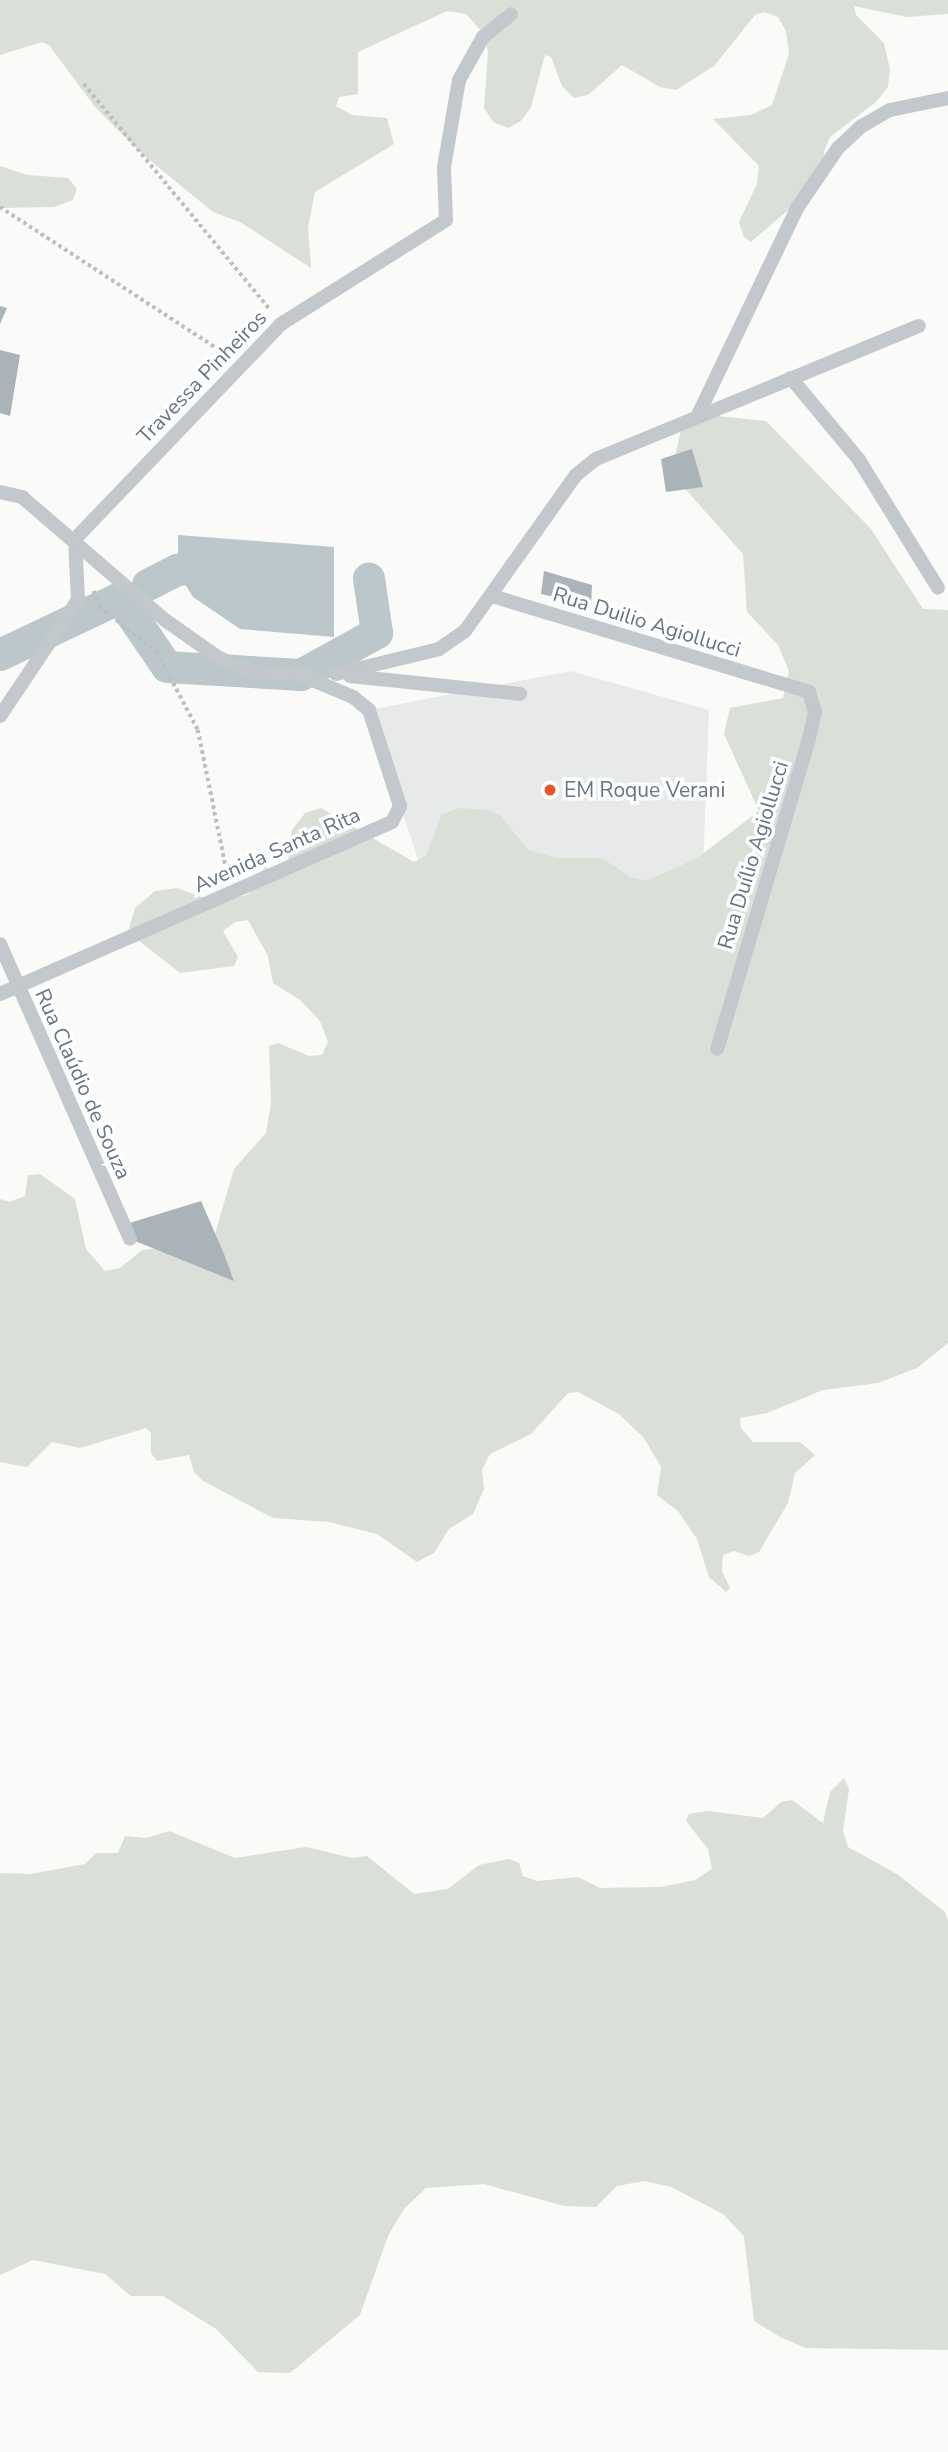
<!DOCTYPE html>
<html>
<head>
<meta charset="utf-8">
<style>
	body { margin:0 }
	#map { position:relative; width:948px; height:2452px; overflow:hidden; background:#fafaf8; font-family:"Nunito Sans",sans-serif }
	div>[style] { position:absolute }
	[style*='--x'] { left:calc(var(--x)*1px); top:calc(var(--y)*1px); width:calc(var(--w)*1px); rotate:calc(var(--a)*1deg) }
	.built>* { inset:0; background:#e8e9e9 }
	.green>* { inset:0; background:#dadfd7 }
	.water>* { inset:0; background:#bbc7cb }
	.river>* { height:32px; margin:-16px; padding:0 16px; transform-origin:16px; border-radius:16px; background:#bbc7cb }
	.building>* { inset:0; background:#aab3b9 }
	.path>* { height:3.5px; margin-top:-1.75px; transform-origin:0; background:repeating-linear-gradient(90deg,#bbbfc2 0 3.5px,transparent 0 7px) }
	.minor>* { height:14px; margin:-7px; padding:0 7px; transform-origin:7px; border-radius:7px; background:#c3c8cc }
	.dots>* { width:19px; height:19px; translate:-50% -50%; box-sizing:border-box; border:4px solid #fff; border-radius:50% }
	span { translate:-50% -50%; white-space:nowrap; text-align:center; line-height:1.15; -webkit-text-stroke:7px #fff; paint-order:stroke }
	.street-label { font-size:21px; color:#657683 }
	.poi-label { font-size:21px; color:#657683 }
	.left { translate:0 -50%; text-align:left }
</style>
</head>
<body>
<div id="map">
	<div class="built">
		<div style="clip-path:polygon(571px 671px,709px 710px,702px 896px,435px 912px,369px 710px)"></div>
	</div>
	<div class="green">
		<div style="clip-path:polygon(0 0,948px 0,948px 14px,907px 17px,854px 6px,856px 15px,884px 43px,890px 69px,888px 87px,876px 102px,830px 137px,824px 151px,825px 171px,815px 187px,751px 242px,744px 237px,739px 222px,757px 184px,759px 166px,713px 119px,751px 115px,772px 105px,789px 54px,786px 31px,778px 17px,764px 12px,755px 15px,714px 66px,676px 90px,660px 87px,622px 65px,588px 95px,574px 98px,562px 86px,551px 57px,545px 55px,531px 107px,521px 121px,508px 128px,493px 122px,484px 108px,488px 52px,484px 34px,466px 14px,447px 11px,358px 52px,358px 94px,339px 97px,336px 106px,352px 115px,387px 118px,394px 144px,315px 192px,308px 228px,311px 268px,240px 222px,213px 212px,141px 153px,95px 107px,49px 45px,42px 42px,0 55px)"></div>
		<div style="clip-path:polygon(0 166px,28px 175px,68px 178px,77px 189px,73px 200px,54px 207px,0 208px)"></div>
		<div style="clip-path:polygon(708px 415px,766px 421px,871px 529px,923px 609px,948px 610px,948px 1343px,917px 1368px,878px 1383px,823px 1390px,767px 1413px,740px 1418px,741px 1428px,753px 1442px,800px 1442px,815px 1455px,795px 1473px,788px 1503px,759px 1552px,749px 1556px,734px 1551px,723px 1555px,722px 1571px,730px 1588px,726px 1592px,709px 1577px,697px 1539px,678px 1511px,657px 1495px,661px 1467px,644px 1438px,619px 1414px,578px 1392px,568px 1393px,531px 1434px,490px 1454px,482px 1470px,484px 1489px,473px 1514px,449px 1529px,434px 1553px,417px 1562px,377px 1534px,329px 1522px,273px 1518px,203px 1481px,194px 1472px,189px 1455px,157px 1461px,151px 1453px,151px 1433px,146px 1428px,80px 1448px,52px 1442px,27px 1467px,0 1462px,0 1199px,10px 1202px,25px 1196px,28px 1175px,40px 1174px,75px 1199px,86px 1249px,105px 1271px,120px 1268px,142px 1250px,191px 1244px,215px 1234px,234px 1169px,266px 1133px,271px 1104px,269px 1046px,278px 1043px,309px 1056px,322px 1055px,328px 1042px,320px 1021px,300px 1000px,273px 983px,268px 956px,248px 920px,235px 922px,223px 931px,238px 957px,234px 966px,180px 973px,128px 932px,135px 908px,155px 891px,177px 888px,218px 903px,249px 894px,265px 867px,286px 876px,292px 830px,305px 813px,321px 808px,414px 862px,426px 856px,442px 814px,460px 808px,488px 810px,501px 816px,528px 850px,557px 858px,602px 858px,630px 877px,647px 881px,697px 858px,759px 811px,724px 734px,730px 708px,783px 698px,789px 671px,778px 645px,747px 612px,743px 554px,680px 483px,675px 457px,681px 430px)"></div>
		<div style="clip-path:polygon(844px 1778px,849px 1789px,843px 1831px,848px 1847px,897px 1874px,945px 1912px,948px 1921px,948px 2350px,806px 2348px,780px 2337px,754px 2321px,744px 2236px,723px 2214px,671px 2187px,644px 2181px,617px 2186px,596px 2207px,564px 2206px,484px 2184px,426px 2188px,404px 2209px,388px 2236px,360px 2315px,290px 2373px,258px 2372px,216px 2329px,163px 2296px,131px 2296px,105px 2274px,33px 2260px,0 2275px,0 1873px,31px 1874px,85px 1864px,96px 1853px,118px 1853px,125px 1836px,146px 1838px,169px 1831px,235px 1858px,306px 1847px,352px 1858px,367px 1856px,414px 1894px,448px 1889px,479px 1865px,509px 1859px,519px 1863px,523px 1876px,537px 1881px,578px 1877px,600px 1888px,661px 1887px,695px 1880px,712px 1869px,708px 1849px,686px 1821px,689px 1814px,708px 1811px,763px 1818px,781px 1802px,792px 1800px,823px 1823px,830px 1792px)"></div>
	</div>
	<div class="water">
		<div style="clip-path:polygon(178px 535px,334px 547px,334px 637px,240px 629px,193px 597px,178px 573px)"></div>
	</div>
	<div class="river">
		<div style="--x:148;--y:585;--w:34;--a:-27"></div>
		<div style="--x:178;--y:570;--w:23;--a:-5"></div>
		<div style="--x:0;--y:655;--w:133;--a:-25.4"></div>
		<div style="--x:120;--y:598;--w:83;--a:55.7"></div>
		<div style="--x:167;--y:667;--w:134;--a:3.4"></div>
		<div style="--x:301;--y:675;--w:87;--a:-28.9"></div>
		<div style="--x:377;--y:633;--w:55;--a:-98.4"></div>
	</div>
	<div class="building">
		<div style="clip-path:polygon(0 306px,7px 308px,0 324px)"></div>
		<div style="clip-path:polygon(0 350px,20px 355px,10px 416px,0 413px)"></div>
		<div style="clip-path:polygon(692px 449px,703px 487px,666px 492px,661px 459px)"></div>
		<div style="clip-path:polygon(544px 571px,592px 585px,591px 605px,541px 594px)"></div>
		<div style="clip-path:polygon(201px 1201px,224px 1254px,234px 1281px,130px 1239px,123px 1225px)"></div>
	</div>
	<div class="path">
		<div style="--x:84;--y:84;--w:294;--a:50.5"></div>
		<div style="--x:0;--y:207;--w:273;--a:33.1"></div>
		<div style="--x:94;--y:591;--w:17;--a:69"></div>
		<div style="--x:100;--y:607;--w:73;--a:38.3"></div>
		<div style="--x:157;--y:652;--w:88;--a:62.3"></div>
		<div style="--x:198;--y:730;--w:150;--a:78.5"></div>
	</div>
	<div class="minor">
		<div style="--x:791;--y:378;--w:107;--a:50.3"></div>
		<div style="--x:859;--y:460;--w:150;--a:58.3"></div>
		<div style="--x:697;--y:417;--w:232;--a:-64.4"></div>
		<div style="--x:797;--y:208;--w:73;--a:-55.7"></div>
		<div style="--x:838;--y:148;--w:33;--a:-43"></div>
		<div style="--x:862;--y:126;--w:32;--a:-30"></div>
		<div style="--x:890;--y:110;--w:59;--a:-11.7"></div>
		<div style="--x:0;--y:492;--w:23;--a:13"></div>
		<div style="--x:22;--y:497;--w:189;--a:40.7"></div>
		<div style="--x:165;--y:620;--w:66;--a:35.1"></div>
		<div style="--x:219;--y:658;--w:36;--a:23"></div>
		<div style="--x:252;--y:672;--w:56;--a:3.1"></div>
		<div style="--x:492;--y:596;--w:331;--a:16.8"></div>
		<div style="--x:809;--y:692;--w:21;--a:73"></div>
		<div style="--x:815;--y:712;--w:28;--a:103"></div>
		<div style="--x:809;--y:739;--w:323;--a:106.5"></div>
		<div style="--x:336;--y:674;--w:106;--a:-13.6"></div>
		<div style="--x:439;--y:649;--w:32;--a:-35"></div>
		<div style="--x:465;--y:631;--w:191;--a:-54.6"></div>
		<div style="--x:576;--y:475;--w:26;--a:-39"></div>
		<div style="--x:596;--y:459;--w:349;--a:-22.4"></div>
		<div style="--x:350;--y:676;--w:171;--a:6"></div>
		<div style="--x:0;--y:716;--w:140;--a:-56.1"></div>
		<div style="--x:78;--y:600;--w:61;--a:-92.8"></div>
		<div style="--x:75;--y:539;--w:298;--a:-46.2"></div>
		<div style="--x:281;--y:324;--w:195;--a:-32.2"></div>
		<div style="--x:446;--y:220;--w:53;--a:-92.2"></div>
		<div style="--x:444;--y:167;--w:88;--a:-80.2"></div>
		<div style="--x:459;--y:80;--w:49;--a:-60.8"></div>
		<div style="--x:483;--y:37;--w:36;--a:-39"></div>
		<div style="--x:0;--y:944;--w:322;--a:66.2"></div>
		<div style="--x:0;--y:994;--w:428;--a:-23.7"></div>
		<div style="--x:392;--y:822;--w:18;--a:-63"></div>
		<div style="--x:400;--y:806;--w:101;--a:-107.9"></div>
		<div style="--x:369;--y:710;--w:21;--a:-141"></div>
		<div style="--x:353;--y:697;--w:56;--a:-157.1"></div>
	</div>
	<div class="dots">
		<div style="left:550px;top:790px;background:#e4572e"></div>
	</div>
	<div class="street-label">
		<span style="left:202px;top:377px;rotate:-46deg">Travessa Pinheiros</span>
		<span style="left:647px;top:622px;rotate:17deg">Rua Duilio Agiollucci</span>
		<span style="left:277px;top:850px;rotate:-24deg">Avenida Santa Rita</span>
		<span style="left:753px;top:855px;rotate:-73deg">Rua Duílio Agiollucci</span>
		<span style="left:83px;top:1084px;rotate:66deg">Rua Claúdio de Souza</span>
	</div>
	<div class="poi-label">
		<span class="left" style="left:564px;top:790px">EM Roque Verani</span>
	</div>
</div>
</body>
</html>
